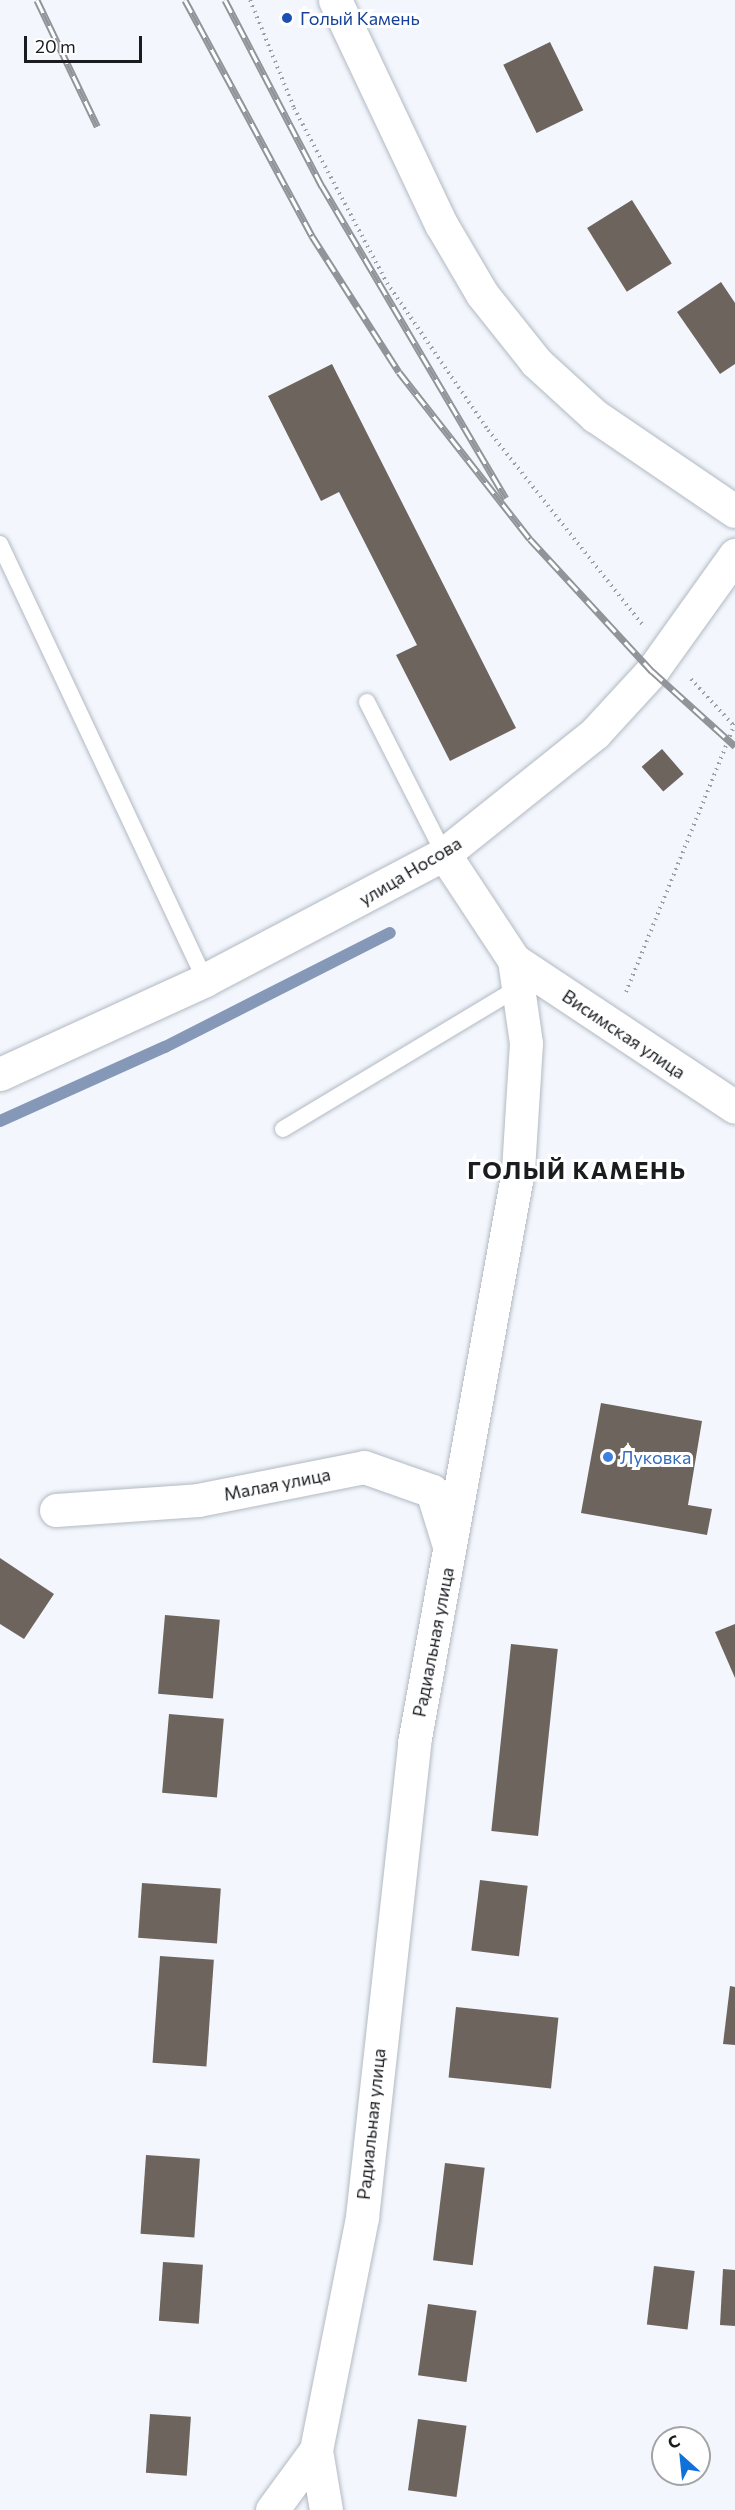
<!DOCTYPE html>
<html>
<head>
<meta charset="utf-8">
<style>
	body { margin:0 }
	#map { position:relative; width:735px; height:2510px; overflow:hidden; background:#f3f7fd; font-family:Commissioner,sans-serif }
	div>[style] { position:absolute }
	[style*='--x'] { left:calc(var(--x)*1px); top:calc(var(--y)*1px); width:calc(var(--w)*1px); rotate:calc(var(--a)*1deg) }
	.stream>* { height:12px; margin:-6px; padding:0 6px; transform-origin:6px; border-radius:6px; background:#8698b7 }
	.building>* { inset:0; background:#6e645e; transform-origin:0 0 }
	.path>* { height:4px; margin-top:-2px; transform-origin:0; background:repeating-linear-gradient(90deg,#9c9fa4 0 1.5px,transparent 0 6px) }
	.roads { filter:drop-shadow(0 0 2px #b3b9c3) drop-shadow(0 0 2px #b3b9c3) }
	.lane>* { height:16px; margin:-8px; padding:0 8px; transform-origin:8px; border-radius:8px; background:#fff }
	.street>* { height:33px; margin:-16.5px; padding:0 16.5px; transform-origin:16.5px; border-radius:16.5px; background:#fff }
	.rail>* { height:7px; margin-top:-3.5px; transform-origin:0; background:repeating-linear-gradient(90deg,#fff 0 14px,#919499 0 28px); box-sizing:border-box; border-block:2px solid #919499 }
	.dots>* { width:16px; height:16px; translate:-50% -50%; box-sizing:border-box; border:3px solid #fff; border-radius:50% }
	span { translate:-50% -50%; white-space:nowrap; text-align:center; line-height:1.15; -webkit-text-stroke:6px #fff; paint-order:stroke }
	.transit-label { font-size:18px; color:#164399 }
	.left { translate:0 -50%; text-align:left }
	.street-label { font-size:18px; color:#1a1c20 }
	.shop-label { font-size:18px; color:#366cbe }
	.district-label { font-size:24px; color:#1a1c20; font-weight:700; letter-spacing:1.5px }
	.north { position:absolute; left:651px; top:2426px; width:60px; height:60px; box-sizing:border-box; background:#fff; border:2px solid #a3a4a6; border-radius:50%; rotate:333deg; font-size:16px; font-weight:700; line-height:24px; text-align:center; color:#1a1c20 }
	.north::after { content:''; display:block; margin:auto; width:21px; height:27px; background:#1171da; clip-path:polygon(50% 0,100% 100%,50% 72%,0 100%) }
	.scale { position:absolute; left:24px; top:36px; width:118px; height:27px; box-sizing:border-box; border:3px solid #1a1c20; border-top:0; padding-left:8px; font-size:18px; line-height:21px; white-space:nowrap; color:#1a1c20; -webkit-text-stroke:4px #fff; paint-order:stroke }
</style>
</head>
<body>
<div id="map">
	<div class="stream">
		<div style="--x:0;--y:1121;--w:181;--a:-24.2"></div>
		<div style="--x:165;--y:1047;--w:252;--a:-26.9"></div>
	</div>
	<div class="building">
		<div style="left:550px;top:42px;width:76px;height:52px;rotate:64deg"></div>
		<div style="left:632px;top:200px;width:75px;height:53px;rotate:58deg"></div>
		<div style="clip-path:polygon(721px 282px,735px 303px,735px 364px,720px 374px,677px 312px)"></div>
		<div style="clip-path:polygon(332px 364px,516px 728px,450px 761px,396px 655px,417px 645px,339px 492px,321px 501px,268px 396px)"></div>
		<div style="left:662px;top:749px;width:33px;height:27px;rotate:49deg"></div>
		<div style="clip-path:polygon(601px 1403px,702px 1421px,688px 1505px,712px 1509px,707px 1535px,581px 1513px)"></div>
		<div style="clip-path:polygon(0 1558px,54px 1594px,24px 1639px,0 1624px)"></div>
		<div style="left:165px;top:1615px;width:55px;height:79px;rotate:5deg"></div>
		<div style="clip-path:polygon(735px 1624px,735px 1678px,715px 1632px)"></div>
		<div style="left:511px;top:1644px;width:47px;height:188px;rotate:6deg"></div>
		<div style="left:169px;top:1714px;width:55px;height:79px;rotate:5deg"></div>
		<div style="left:480px;top:1880px;width:48px;height:71px;rotate:7deg"></div>
		<div style="left:142px;top:1883px;width:79px;height:55px;rotate:4deg"></div>
		<div style="left:160px;top:1956px;width:54px;height:107px;rotate:4deg"></div>
		<div style="clip-path:polygon(730px 1986px,735px 1987px,735px 2045px,723px 2044px)"></div>
		<div style="left:456px;top:2007px;width:103px;height:71px;rotate:6deg"></div>
		<div style="left:146px;top:2155px;width:54px;height:79px;rotate:4deg"></div>
		<div style="left:445px;top:2163px;width:40px;height:98px;rotate:7deg"></div>
		<div style="left:163px;top:2262px;width:40px;height:59px;rotate:4deg"></div>
		<div style="left:654px;top:2266px;width:41px;height:59px;rotate:7deg"></div>
		<div style="clip-path:polygon(723px 2269px,735px 2270px,735px 2326px,720px 2325px)"></div>
		<div style="left:428px;top:2304px;width:49px;height:72px;rotate:8deg"></div>
		<div style="left:150px;top:2414px;width:41px;height:59px;rotate:4deg"></div>
		<div style="left:418px;top:2419px;width:49px;height:72px;rotate:8deg"></div>
	</div>
	<div class="path">
		<div style="--x:250;--y:0;--w:117;--a:67.8"></div>
		<div style="--x:294;--y:108;--w:198;--a:62"></div>
		<div style="--x:387;--y:283;--w:178;--a:55.5"></div>
		<div style="--x:488;--y:430;--w:248;--a:51.6"></div>
		<div style="--x:691;--y:679;--w:65;--a:47.5"></div>
		<div style="--x:626;--y:992;--w:290;--a:-67.9"></div>
	</div>
	<div class="roads">
		<div class="lane">
			<div style="--x:0;--y:544;--w:482;--a:64.8"></div>
			<div style="--x:367;--y:702;--w:170;--a:63.1"></div>
			<div style="--x:283;--y:1129;--w:274;--a:-31"></div>
		</div>
		<div class="street">
			<div style="--x:335;--y:0;--w:248;--a:64.7"></div>
			<div style="--x:441;--y:224;--w:81;--a:59.6"></div>
			<div style="--x:482;--y:294;--w:87;--a:51.5"></div>
			<div style="--x:536;--y:362;--w:80;--a:42.5"></div>
			<div style="--x:595;--y:416;--w:169;--a:34.2"></div>
			<div style="--x:514;--y:960;--w:265;--a:33.6"></div>
			<div style="--x:0;--y:1074;--w:226;--a:-24.6"></div>
			<div style="--x:205;--y:980;--w:270;--a:-27.8"></div>
			<div style="--x:444;--y:854;--w:193;--a:-38.7"></div>
			<div style="--x:595;--y:733;--w:84;--a:-47.4"></div>
			<div style="--x:652;--y:671;--w:143;--a:-54.4"></div>
			<div style="--x:56;--y:1510;--w:142;--a:-4"></div>
			<div style="--x:198;--y:1500;--w:169;--a:-11.2"></div>
			<div style="--x:364;--y:1467;--w:72;--a:19.4"></div>
			<div style="--x:432;--y:1491;--w:58;--a:72.8"></div>
			<div style="--x:272;--y:2510;--w:74;--a:-53.7"></div>
			<div style="--x:326;--y:2510;--w:61;--a:-99.5"></div>
			<div style="--x:316;--y:2450;--w:237;--a:-78.8"></div>
			<div style="--x:362;--y:2217;--w:477;--a:-83.7"></div>
			<div style="--x:414;--y:1743;--w:582;--a:-79.71"></div>
			<div style="--x:518;--y:1170;--w:127;--a:-86.4"></div>
			<div style="--x:526;--y:1043;--w:84;--a:-98.2"></div>
			<div style="--x:514;--y:960;--w:127;--a:-123.4"></div>
		</div>
	</div>
	<div class="rail">
		<div style="--x:37;--y:0;--w:140;--a:64.5"></div>
		<div style="--x:185;--y:0;--w:268;--a:61.7"></div>
		<div style="--x:312;--y:236;--w:161;--a:57.4"></div>
		<div style="--x:399;--y:372;--w:212;--a:51.9"></div>
		<div style="--x:530;--y:539;--w:180;--a:47.3"></div>
		<div style="--x:652;--y:671;--w:112;--a:42.1"></div>
		<div style="--x:225;--y:0;--w:210;--a:62.5"></div>
		<div style="--x:322;--y:186;--w:362;--a:59.5"></div>
	</div>
	<div class="dots">
		<div style="left:287px;top:18px;background:#1a4fb4"></div>
		<div style="left:608px;top:1457px;background:#3f7fe0"></div>
	</div>
	<div class="transit-label">
		<span class="left" style="left:300px;top:18px">Голый Камень</span>
	</div>
	<div class="street-label">
		<span style="left:410px;top:871px;rotate:-31deg">улица Носова</span>
		<span style="left:624px;top:1034px;rotate:34deg">Висимская улица</span>
		<span style="left:277px;top:1484px;rotate:-11deg">Малая улица</span>
		<span style="left:433px;top:1642px;rotate:-79deg">Радиальная улица</span>
		<span style="left:371px;top:2124px;rotate:-84deg">Радиальная улица</span>
	</div>
	<div class="shop-label">
		<span class="left" style="left:620px;top:1457px">Луковка</span>
	</div>
	<div class="district-label">
		<span style="left:577px;top:1170px">ГОЛЫЙ КАМЕНЬ</span>
	</div>
	<div class="north">С</div>
	<div class="scale">20 m</div>
</div>
</body>
</html>
